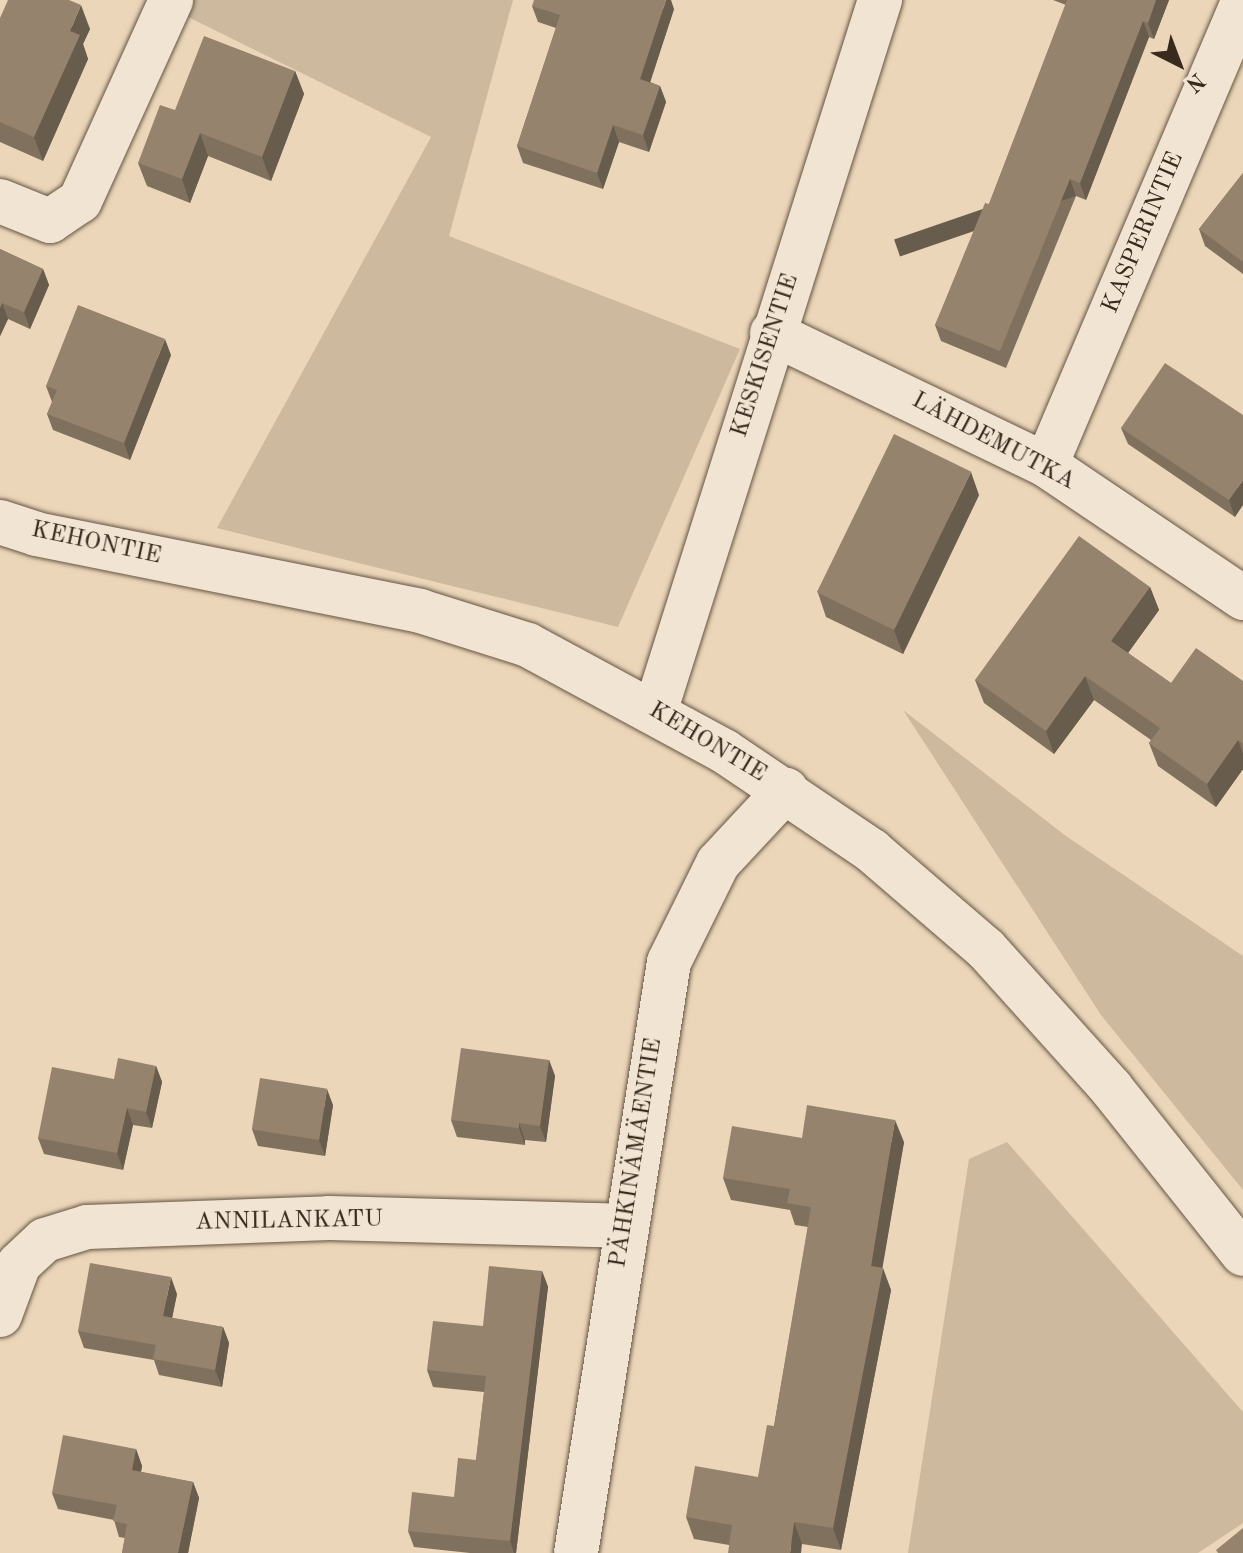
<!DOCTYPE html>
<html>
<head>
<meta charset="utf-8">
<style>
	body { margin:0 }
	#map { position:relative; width:1243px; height:1553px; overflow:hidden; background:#ebd6b9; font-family:"Old Standard TT",serif }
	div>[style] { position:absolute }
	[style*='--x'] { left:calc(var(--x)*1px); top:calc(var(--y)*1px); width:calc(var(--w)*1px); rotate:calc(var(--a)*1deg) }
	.green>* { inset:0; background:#cdb99e }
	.roads { filter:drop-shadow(0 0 2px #655544) drop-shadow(0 0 2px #655544) }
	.minor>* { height:44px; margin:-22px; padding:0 22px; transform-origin:22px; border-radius:22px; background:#f2e4d2 }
	.tertiary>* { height:44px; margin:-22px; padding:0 22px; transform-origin:22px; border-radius:22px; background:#f2e4d2 }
	.wall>* { inset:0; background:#80715f }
	.shaded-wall>* { inset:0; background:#685c4d; transform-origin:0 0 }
	.building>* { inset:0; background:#95836e; transform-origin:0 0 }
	span { translate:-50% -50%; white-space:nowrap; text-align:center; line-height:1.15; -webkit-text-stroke:8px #f2e4d2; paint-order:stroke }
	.street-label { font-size:24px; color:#382a1d }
	.north { position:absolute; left:1139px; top:24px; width:80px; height:80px; -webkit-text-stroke:6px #f2e4d2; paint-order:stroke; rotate:138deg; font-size:22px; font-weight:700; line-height:32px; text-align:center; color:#382a1d }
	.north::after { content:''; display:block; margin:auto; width:28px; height:36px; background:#382a1d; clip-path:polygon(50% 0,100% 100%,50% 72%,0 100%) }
</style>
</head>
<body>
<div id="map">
	<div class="green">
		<div style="clip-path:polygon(188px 0,513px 0,449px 236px,740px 349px,618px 627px,217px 528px,431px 137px,182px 14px)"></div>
		<div style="clip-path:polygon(903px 710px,1066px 836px,1243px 956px,1243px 1190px,1101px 1015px)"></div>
		<div style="clip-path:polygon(1007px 1142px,1243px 1412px,1243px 1523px,1198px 1553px,908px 1553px,969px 1159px)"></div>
	</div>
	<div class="roads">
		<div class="minor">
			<div style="--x:0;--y:201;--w:54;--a:21.8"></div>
			<div style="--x:50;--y:221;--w:36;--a:-34"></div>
			<div style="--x:80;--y:201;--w:221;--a:-65.6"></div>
			<div style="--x:772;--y:333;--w:304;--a:25.7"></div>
			<div style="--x:1046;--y:465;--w:238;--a:34"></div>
			<div style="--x:1046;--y:465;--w:503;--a:-66.95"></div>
			<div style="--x:0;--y:1315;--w:54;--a:-69.6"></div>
			<div style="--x:19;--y:1264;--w:35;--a:-43"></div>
			<div style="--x:45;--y:1240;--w:44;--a:-17.2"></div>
			<div style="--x:87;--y:1227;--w:242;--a:-2.1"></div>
			<div style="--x:329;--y:1218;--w:296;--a:1.5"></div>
		</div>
		<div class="tertiary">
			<div style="--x:0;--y:522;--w:38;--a:18"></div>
			<div style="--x:36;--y:534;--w:392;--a:11.3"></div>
			<div style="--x:420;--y:611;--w:113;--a:17.5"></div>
			<div style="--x:528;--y:645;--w:223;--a:28.4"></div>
			<div style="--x:724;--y:751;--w:179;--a:34"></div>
			<div style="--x:872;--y:851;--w:150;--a:40.7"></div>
			<div style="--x:986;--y:949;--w:187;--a:48"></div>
			<div style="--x:1111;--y:1088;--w:212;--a:51.5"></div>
			<div style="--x:655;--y:712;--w:747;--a:-72.46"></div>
			<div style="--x:576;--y:1553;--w:598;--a:-81.06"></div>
			<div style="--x:669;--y:962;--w:110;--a:-63.7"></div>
			<div style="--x:718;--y:863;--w:100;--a:-47"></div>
		</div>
	</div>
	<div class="wall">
		<div style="clip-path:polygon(1053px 0,1169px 0,1154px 39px,1149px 37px,1086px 200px,1076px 196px,1006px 368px,941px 341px,935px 325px,989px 204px,1066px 5px)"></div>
		<div style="clip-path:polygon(532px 6px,674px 9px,650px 82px,660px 86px,666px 102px,649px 152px,619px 142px,603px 189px,523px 163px,517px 146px,556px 28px,538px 22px)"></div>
		<div style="clip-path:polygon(0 18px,90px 29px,83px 44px,88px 59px,43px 161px,0 142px)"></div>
		<div style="clip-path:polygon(295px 71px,304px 94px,271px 181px,208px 156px,190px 203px,147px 186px,138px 163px)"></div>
		<div style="clip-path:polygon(1243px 173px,1243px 274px,1205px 246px,1199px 229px)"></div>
		<div style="clip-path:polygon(0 249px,43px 269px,49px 285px,30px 329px,8px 319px,0 336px)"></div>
		<div style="clip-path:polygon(171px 355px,130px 460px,53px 430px,47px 414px,52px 402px,46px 386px)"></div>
		<div style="clip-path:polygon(1243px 415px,1235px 517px,1128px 444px,1121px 428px)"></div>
		<div style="clip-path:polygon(979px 495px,903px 654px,826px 617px,818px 593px)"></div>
		<div style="clip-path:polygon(1150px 587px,1159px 610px,1128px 653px,1171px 683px,1243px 681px,1243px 769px,1216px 807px,1158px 766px,1149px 743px,1151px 740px,1094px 700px,1054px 754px,984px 703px,975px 680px)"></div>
		<div style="clip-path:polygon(549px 1060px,555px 1076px,546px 1142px,525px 1140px,525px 1145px,457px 1137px,451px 1120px)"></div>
		<div style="clip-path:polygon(156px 1066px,162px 1082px,152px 1128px,133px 1125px,123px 1170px,44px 1154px,38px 1138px,114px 1079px)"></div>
		<div style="clip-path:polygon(333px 1105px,325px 1156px,258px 1146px,252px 1129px)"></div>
		<div style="clip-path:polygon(802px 1138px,904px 1142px,882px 1268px,891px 1290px,841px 1550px,802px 1544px,729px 1545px,694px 1539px,686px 1517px,758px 1477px,774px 1426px,808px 1227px,795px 1225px,790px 1210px,731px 1200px,723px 1178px)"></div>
		<div style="clip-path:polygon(542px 1271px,548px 1287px,516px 1553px,470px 1553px,414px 1547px,408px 1531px,454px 1497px,476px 1460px,484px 1392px,433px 1387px,427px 1370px,483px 1326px)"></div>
		<div style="clip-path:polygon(177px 1294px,172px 1318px,223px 1327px,229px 1343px,222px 1387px,159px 1375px,154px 1360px,84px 1348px,78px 1331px)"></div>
		<div style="clip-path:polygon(136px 1449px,142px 1466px,141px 1472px,193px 1482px,199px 1498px,188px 1553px,122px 1553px,125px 1538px,119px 1537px,114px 1520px,58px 1509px,52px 1493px)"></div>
	</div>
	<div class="shaded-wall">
		<div style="clip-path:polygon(666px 0,671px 0,674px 9px,646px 95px,640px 79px)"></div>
		<div style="clip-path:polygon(1156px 0,1169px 0,1154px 39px,1148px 23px)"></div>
		<div style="clip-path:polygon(81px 5px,90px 29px,83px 44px,88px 59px,43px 161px,34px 137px,70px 31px)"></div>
		<div style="clip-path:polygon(1143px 21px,1149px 37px,1086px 200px,1080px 183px)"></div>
		<div style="clip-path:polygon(295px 71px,304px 94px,271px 181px,262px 157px)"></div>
		<div style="clip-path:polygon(660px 86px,666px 102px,649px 152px,643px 135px)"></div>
		<div style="clip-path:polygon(613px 125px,619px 142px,603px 189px,597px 173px)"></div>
		<div style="clip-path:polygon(200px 133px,208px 156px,190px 203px,182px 179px)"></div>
		<div style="left:1070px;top:179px;width:18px;height:186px;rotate:71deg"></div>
		<div style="clip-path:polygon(43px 269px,49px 285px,30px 329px,24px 312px)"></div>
		<div style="clip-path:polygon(2px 303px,8px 319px,0 336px,0 308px)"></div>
		<div style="clip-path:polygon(165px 339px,171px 355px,130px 460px,124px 443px)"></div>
		<div style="clip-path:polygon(971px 472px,979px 495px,903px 654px,894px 630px)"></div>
		<div style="clip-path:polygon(1243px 480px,1243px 505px,1235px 517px,1229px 500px)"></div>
		<div style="clip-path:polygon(1150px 587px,1159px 610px,1120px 664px,1111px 641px)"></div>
		<div style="clip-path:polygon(1085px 676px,1094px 700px,1054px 754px,1046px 731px)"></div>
		<div style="clip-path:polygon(1238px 740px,1243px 754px,1243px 769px,1216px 807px,1207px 784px)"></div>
		<div style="clip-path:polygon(549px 1060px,555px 1076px,546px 1142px,540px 1126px)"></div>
		<div style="clip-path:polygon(156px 1066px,162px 1082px,152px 1128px,146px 1112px)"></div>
		<div style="clip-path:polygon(327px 1089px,333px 1105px,325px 1156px,319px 1140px)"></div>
		<div style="clip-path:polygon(127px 1108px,133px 1125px,123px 1170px,117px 1153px)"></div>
		<div style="clip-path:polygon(895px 1120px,904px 1142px,879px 1288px,871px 1266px)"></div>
		<div style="clip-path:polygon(519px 1123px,525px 1140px,525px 1145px,519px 1128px)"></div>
		<div style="clip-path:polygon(883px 1268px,891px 1290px,841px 1550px,833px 1528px)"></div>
		<div style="clip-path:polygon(542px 1271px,548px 1287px,516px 1553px,514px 1553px,510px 1541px)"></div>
		<div style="clip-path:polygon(171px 1277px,177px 1294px,169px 1333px,163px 1316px)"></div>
		<div style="clip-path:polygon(223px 1327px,229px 1343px,222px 1387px,215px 1370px)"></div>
		<div style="clip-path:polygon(136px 1449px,142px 1466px,138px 1487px,132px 1470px)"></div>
		<div style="clip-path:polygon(193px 1482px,199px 1498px,188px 1553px,178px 1553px)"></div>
		<div style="clip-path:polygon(794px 1522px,802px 1544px,801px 1553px,790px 1553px)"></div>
	</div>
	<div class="building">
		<div style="clip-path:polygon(8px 0,69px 0,81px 5px,70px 31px,80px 35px,34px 137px,0 122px,0 18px)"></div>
		<div style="clip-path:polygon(534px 0,666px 0,640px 79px,660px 86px,643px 135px,613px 125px,597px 173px,517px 146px,560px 15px,532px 6px)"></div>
		<div style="clip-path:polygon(1067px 0,1156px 0,1148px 23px,1143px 21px,1080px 183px,1070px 179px,1000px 351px,935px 325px,985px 203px,989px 204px)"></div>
		<div style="clip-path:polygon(204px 36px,295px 71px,262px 157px,200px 133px,182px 179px,138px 163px,160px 105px,175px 110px)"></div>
		<div style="clip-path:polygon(1243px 173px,1243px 262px,1199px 229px)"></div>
		<div style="clip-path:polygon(0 249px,43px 269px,24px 312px,2px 303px,0 308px)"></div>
		<div style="clip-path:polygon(78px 305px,165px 339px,124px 443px,47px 414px,57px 390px,46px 386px)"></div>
		<div style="clip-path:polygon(1165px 363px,1243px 415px,1243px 480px,1229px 500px,1121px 428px)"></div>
		<div style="left:894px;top:434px;width:86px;height:176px;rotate:26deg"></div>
		<div style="clip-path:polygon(1079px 536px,1150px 587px,1111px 641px,1171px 683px,1196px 648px,1243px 681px,1243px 744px,1238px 740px,1207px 784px,1149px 743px,1160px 728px,1085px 676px,1046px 731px,975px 680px)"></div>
		<div style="clip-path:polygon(461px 1048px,549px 1060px,540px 1126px,519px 1123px,519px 1128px,451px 1120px)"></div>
		<div style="clip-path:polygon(118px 1058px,156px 1066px,146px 1112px,127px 1108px,117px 1153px,38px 1138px,52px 1067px,114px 1079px)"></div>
		<div style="left:260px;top:1078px;width:68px;height:52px;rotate:9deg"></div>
		<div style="clip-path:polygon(807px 1105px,895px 1120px,871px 1266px,883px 1268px,833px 1528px,794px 1522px,790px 1553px,728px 1553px,732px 1525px,686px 1517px,695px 1466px,758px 1477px,767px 1425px,774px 1426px,811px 1207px,787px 1203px,790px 1189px,723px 1178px,732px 1126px,802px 1138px)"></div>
		<div style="clip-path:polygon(90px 1263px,171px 1277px,163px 1316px,223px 1327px,215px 1370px,153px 1359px,156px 1345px,78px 1331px)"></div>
		<div style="clip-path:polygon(489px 1266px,542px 1271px,510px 1541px,408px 1531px,412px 1492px,454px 1497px,458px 1458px,476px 1460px,486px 1376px,427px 1370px,433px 1321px,483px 1326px)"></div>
		<div style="clip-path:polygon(63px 1435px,136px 1449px,132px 1470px,193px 1482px,178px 1553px,122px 1553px,127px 1524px,113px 1521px,117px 1505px,52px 1493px)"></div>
		<div style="clip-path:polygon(1243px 1528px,1243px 1553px,1218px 1553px,1216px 1550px)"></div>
	</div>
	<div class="street-label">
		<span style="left:1144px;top:233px;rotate:-67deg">KASPERINTIE</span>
		<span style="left:766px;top:356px;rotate:-72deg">KESKISENTIE</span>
		<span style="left:993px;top:442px;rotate:28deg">LÄHDEMUTKA</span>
		<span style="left:96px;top:544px;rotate:12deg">KEHONTIE</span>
		<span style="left:707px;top:743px;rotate:31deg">KEHONTIE</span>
		<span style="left:637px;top:1153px;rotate:-81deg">PÄHKINÄMÄENTIE</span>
		<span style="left:289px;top:1222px;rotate:-1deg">ANNILANKATU</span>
	</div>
	<div class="north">N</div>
</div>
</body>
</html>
